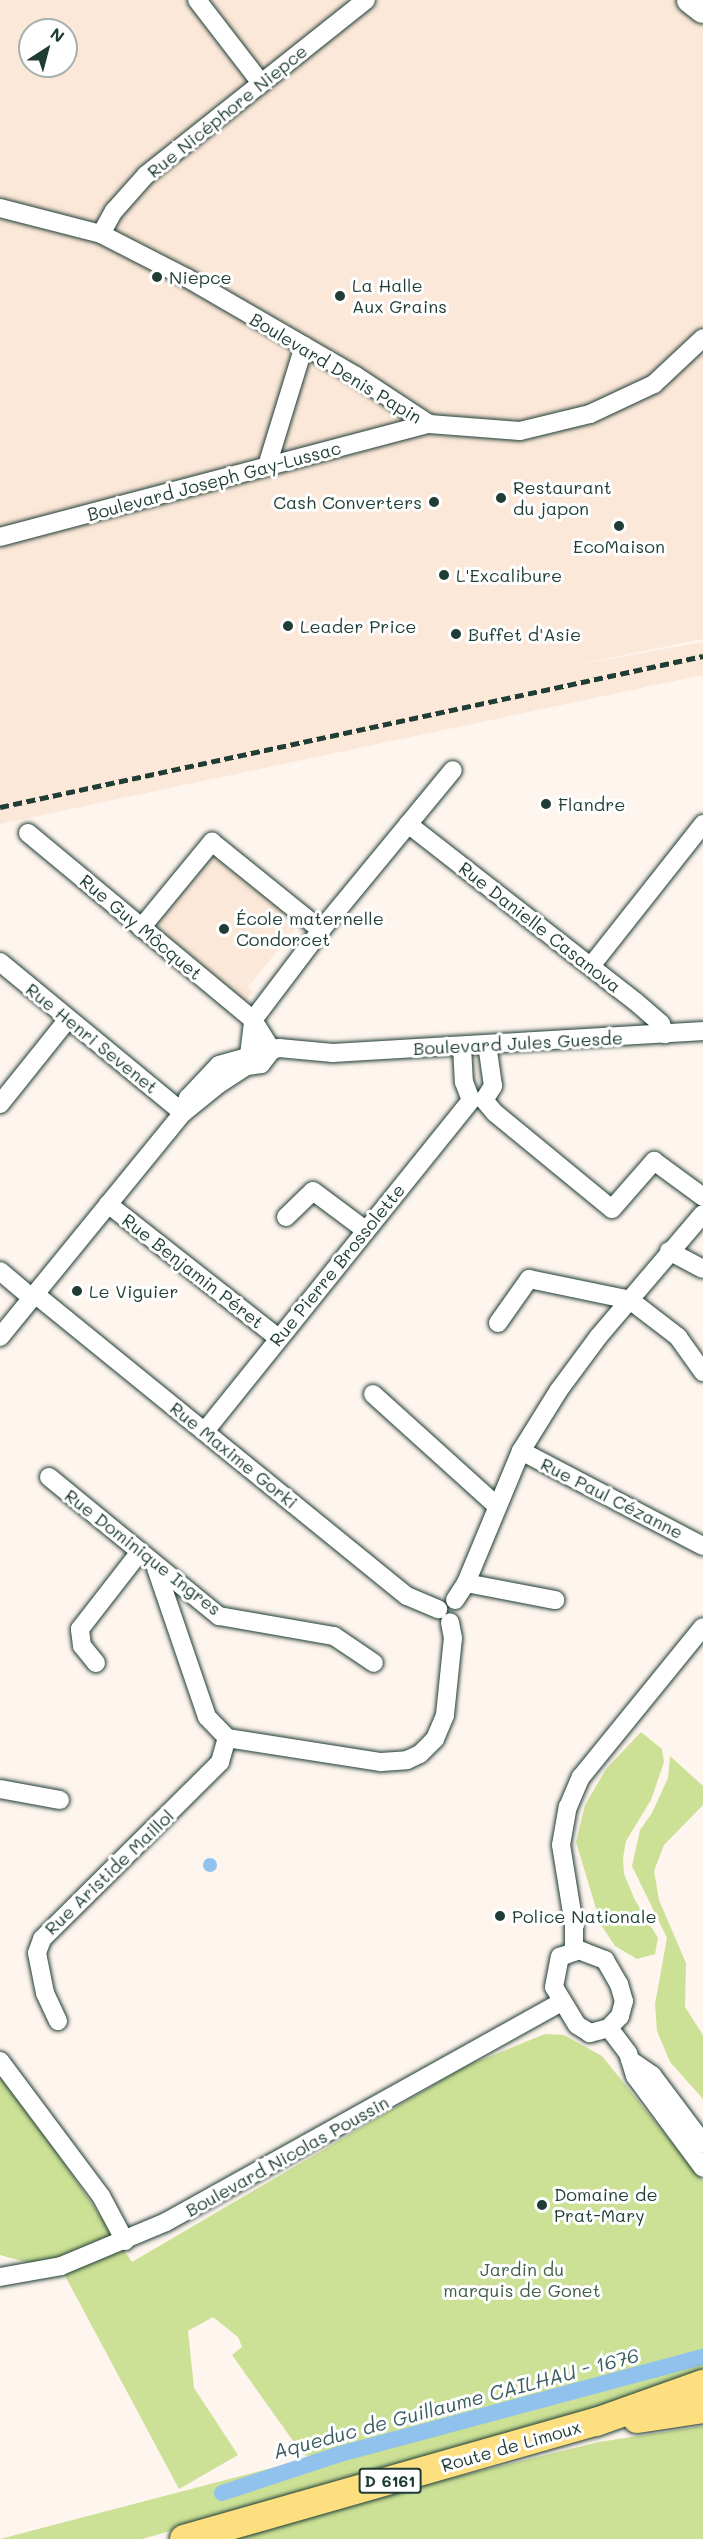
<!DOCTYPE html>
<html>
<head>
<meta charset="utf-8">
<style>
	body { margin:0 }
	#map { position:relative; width:703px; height:2539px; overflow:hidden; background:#fef5ee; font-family:Mali,sans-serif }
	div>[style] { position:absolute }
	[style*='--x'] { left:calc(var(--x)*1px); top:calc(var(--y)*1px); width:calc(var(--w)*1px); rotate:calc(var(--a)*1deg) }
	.built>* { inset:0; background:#fce8d9 }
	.green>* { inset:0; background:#cce196 }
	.water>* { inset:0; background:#91c2ed }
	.round { border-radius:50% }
	.canal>* { height:16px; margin:-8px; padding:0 8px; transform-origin:8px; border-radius:8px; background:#91c2ed }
	.roads { filter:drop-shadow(0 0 2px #1f3d34) drop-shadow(0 0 2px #1f3d34) }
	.minor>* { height:18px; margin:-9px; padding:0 9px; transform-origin:9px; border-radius:9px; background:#fff }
	.secondary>* { height:26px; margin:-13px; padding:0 13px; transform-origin:13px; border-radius:13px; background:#fff }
	.primary>* { height:28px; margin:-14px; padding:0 14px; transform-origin:14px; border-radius:14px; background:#fedf80 }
	.rail>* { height:4.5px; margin-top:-2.25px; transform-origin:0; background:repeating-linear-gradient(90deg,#1f3d34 0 9px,transparent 0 13.5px) }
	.dots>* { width:16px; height:16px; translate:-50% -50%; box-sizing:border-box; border:3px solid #fff; border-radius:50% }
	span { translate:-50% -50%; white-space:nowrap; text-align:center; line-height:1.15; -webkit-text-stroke:6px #fff; paint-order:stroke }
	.shield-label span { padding:2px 4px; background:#fff; border:2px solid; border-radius:4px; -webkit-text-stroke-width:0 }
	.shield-label { font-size:16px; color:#1f3d34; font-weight:700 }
	.street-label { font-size:18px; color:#1f3d34 }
	.poi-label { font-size:18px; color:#1f3d34 }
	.left { translate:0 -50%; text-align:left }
	.right { translate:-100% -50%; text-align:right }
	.park-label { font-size:18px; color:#425e48 }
	.water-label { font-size:20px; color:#3c5e62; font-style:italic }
	.north { position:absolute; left:18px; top:18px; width:60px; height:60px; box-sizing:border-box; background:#fff; border:2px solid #a5b1ae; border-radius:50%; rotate:36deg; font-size:16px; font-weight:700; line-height:24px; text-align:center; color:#1f3d34 }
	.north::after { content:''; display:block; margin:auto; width:21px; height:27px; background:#1f3d34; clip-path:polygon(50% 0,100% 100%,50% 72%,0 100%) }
</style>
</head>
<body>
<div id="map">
	<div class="built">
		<div style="clip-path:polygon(evenodd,0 0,703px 0,703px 639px,560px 668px,703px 642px,703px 675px,0 824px,0 0,30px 30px,66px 30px,66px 66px,30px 66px,30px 30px)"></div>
		<div style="clip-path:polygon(211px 854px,285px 912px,281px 918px,295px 929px,248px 987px,253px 991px,244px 1003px,153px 928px)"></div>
	</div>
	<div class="green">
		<div style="clip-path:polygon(641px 1732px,662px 1749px,664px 1762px,651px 1800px,626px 1841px,623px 1858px,624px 1874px,635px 1900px,658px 1938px,655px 1954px,637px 1959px,615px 1946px,601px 1925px,576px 1842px,585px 1805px,606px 1769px)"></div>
		<div style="clip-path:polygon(670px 1756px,703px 1786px,703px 1805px,664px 1845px,654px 1871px,659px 1900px,686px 1963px,685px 2007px,703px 2035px,703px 2099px,670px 2062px,657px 2031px,655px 2004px,667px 1938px,632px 1866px,640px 1830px,652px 1813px,668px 1778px)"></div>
		<div style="clip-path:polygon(545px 2034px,564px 2035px,602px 2056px,703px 2181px,703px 2379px,142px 2539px,0 2539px,313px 2457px,303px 2455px,232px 2355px,242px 2347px,238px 2337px,213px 2317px,188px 2331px,194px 2388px,238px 2455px,179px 2489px,63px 2272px,0 2255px,0 2070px,132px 2262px,466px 2066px)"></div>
		<div style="clip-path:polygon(703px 2426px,703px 2539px,203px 2539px,599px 2442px)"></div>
	</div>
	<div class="water">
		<div class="round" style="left:203px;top:1858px;width:14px;height:14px"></div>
	</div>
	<div class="canal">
		<div style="--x:222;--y:2493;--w:124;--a:-18.3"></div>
		<div style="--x:340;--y:2454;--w:376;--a:-15"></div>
	</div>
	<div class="roads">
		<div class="minor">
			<div style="--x:197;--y:0;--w:105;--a:52.4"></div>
			<div style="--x:0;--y:208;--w:104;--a:14.4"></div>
			<div style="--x:101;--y:234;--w:97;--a:27.1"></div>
			<div style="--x:187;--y:278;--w:195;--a:30.1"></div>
			<div style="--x:356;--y:376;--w:87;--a:33.3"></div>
			<div style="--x:429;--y:424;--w:91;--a:4.4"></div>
			<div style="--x:520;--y:431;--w:72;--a:-13.7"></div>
			<div style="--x:590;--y:414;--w:71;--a:-25.1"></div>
			<div style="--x:654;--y:384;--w:67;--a:-43.2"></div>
			<div style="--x:101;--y:234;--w:26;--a:-61"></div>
			<div style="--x:114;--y:211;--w:48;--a:-48.4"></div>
			<div style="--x:146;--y:175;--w:281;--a:-38.5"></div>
			<div style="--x:267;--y:466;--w:126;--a:-72.9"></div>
			<div style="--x:0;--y:537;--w:444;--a:-14.8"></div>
			<div style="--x:408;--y:824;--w:289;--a:38"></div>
			<div style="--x:636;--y:1002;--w:33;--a:41"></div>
			<div style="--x:661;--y:1024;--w:11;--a:68"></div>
			<div style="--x:28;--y:833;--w:293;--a:39.7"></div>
			<div style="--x:253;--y:1020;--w:113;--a:-52.9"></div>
			<div style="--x:321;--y:930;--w:207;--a:-50.5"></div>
			<div style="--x:141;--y:928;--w:112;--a:-50.5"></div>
			<div style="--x:212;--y:842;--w:140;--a:38.9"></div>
			<div style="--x:0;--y:962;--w:237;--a:39.5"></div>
			<div style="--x:591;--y:966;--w:181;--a:-51.7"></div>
			<div style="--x:253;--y:1020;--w:36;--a:58"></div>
			<div style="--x:272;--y:1050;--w:18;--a:128"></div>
			<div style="--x:261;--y:1064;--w:15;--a:-143"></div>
			<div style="--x:249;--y:1055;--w:35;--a:-83"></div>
			<div style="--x:462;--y:1046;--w:36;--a:87"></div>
			<div style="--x:464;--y:1082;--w:19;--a:69"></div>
			<div style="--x:484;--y:1100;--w:17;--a:50"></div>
			<div style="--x:495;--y:1113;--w:151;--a:39.4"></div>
			<div style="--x:612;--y:1209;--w:64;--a:-48.8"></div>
			<div style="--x:654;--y:1161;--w:61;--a:36.3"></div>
			<div style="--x:484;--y:1100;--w:17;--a:-57"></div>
			<div style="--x:493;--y:1086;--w:42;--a:-98.1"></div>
			<div style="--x:0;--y:1104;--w:109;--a:-51.3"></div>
			<div style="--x:183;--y:1113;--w:16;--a:-72"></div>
			<div style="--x:188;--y:1098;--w:45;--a:-46.8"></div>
			<div style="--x:219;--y:1065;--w:62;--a:-15.8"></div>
			<div style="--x:279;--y:1048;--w:54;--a:5.3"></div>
			<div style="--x:333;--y:1053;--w:371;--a:-3.4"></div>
			<div style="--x:108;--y:1204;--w:216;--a:38.2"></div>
			<div style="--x:286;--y:1217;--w:37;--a:-44"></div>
			<div style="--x:313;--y:1191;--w:64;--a:36.7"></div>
			<div style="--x:669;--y:1251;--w:38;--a:28"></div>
			<div style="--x:0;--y:1271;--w:42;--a:40.2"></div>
			<div style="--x:35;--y:1294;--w:479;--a:39.1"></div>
			<div style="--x:407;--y:1596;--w:34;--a:23"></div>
			<div style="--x:498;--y:1323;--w:54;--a:-54.8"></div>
			<div style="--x:529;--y:1279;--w:103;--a:11.7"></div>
			<div style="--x:630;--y:1300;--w:61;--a:37.6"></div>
			<div style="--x:678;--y:1337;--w:43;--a:54.5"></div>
			<div style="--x:0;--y:1337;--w:289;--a:-50.8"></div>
			<div style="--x:183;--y:1113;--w:46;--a:-38.9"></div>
			<div style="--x:219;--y:1084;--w:33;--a:-33"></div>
			<div style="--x:247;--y:1066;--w:14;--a:-8"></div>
			<div style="--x:373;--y:1394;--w:167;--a:42.1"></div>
			<div style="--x:205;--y:1431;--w:425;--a:-51.2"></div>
			<div style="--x:521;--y:1451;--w:205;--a:27.6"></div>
			<div style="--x:49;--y:1477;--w:220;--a:39.3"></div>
			<div style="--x:219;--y:1616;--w:117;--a:9.9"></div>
			<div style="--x:334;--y:1636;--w:48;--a:34"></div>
			<div style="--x:156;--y:1568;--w:157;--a:71.1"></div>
			<div style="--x:207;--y:1717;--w:29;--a:46"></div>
			<div style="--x:227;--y:1738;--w:156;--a:8.9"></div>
			<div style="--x:381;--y:1762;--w:26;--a:-4"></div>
			<div style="--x:407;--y:1760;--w:14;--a:-25"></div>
			<div style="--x:420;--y:1754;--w:21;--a:-45"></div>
			<div style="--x:435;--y:1739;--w:26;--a:-67"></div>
			<div style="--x:445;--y:1715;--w:77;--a:-84.1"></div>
			<div style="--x:453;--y:1638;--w:16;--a:-101"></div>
			<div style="--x:466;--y:1583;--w:91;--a:10.8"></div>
			<div style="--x:455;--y:1600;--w:20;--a:-57"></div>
			<div style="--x:466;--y:1583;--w:143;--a:-67.4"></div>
			<div style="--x:521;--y:1451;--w:72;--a:-58.1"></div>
			<div style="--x:559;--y:1390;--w:67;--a:-53.5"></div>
			<div style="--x:599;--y:1336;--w:160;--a:-49.6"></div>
			<div style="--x:96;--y:1663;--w:22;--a:-129"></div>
			<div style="--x:82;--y:1646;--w:17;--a:-97"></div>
			<div style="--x:80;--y:1629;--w:96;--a:-52.2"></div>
			<div style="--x:0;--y:1789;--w:61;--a:10.4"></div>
			<div style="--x:579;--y:1950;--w:28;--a:21"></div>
			<div style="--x:605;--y:1960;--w:28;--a:60"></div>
			<div style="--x:619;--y:1984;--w:18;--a:74"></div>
			<div style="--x:624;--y:2001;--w:16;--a:105"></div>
			<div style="--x:620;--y:2016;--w:16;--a:133"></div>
			<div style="--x:609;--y:2028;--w:20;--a:165"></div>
			<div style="--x:590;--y:2033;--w:15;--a:-148"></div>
			<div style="--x:577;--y:2025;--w:44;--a:-121.2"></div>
			<div style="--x:554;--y:1987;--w:31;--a:-79"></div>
			<div style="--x:560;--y:1957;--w:20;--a:-20"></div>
			<div style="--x:574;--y:1952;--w:27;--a:-90"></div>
			<div style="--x:574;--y:1925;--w:81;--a:-99.2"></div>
			<div style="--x:561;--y:1845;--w:39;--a:-80"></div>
			<div style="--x:568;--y:1807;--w:33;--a:-67"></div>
			<div style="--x:581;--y:1777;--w:193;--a:-50.9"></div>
			<div style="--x:58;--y:2021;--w:31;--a:-115"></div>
			<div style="--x:45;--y:1993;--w:41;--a:-101.3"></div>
			<div style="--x:37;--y:1953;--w:15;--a:-70"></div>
			<div style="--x:42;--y:1939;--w:251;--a:-44.8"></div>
			<div style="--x:220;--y:1762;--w:25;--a:-74"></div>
			<div style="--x:609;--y:2028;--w:31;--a:53"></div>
			<div style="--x:628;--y:2053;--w:24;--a:73"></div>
			<div style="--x:635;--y:2076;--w:114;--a:53.5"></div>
			<div style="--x:630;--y:2060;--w:27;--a:34"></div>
			<div style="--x:652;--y:2075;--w:85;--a:53.1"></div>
			<div style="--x:0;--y:2061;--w:169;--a:53.2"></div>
			<div style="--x:101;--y:2196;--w:51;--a:61.9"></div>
			<div style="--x:0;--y:2277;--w:62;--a:-10.2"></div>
			<div style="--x:61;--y:2266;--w:114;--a:-22.7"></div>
			<div style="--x:166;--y:2222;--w:451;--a:-29.1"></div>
		</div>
		<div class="secondary">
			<div style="--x:690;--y:0;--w:16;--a:38"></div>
		</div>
		<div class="primary">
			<div style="--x:637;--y:2419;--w:67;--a:-8.6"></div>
			<div style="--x:184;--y:2539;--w:428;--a:-15.9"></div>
			<div style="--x:596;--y:2422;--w:114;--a:-19.6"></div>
		</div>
	</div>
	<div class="rail">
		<div style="--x:0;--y:807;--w:719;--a:-12.12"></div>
	</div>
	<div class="dots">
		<div style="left:157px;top:277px;background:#1f3d34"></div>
		<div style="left:340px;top:296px;background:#1f3d34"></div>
		<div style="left:501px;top:498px;background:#1f3d34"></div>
		<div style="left:434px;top:502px;background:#1f3d34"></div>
		<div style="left:619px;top:526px;background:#1f3d34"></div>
		<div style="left:444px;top:575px;background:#1f3d34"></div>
		<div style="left:288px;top:626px;background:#1f3d34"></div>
		<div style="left:456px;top:634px;background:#1f3d34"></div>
		<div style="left:546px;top:804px;background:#1f3d34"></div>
		<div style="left:224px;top:929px;background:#1f3d34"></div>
		<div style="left:77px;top:1291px;background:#1f3d34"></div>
		<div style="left:500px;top:1916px;background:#1f3d34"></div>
		<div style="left:542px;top:2205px;background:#1f3d34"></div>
	</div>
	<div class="shield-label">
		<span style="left:390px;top:2481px">D 6161</span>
	</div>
	<div class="street-label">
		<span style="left:227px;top:111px;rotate:-39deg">Rue Nicéphore Niepce</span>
		<span style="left:336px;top:368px;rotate:31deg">Boulevard Denis Papin</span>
		<span style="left:214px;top:481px;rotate:-15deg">Boulevard Joseph Gay-Lussac</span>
		<span style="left:141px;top:927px;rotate:40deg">Rue Guy Môcquet</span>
		<span style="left:540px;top:927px;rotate:38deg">Rue Danielle Casanova</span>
		<span style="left:92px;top:1038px;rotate:39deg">Rue Henri Sevenet</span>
		<span style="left:518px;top:1043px;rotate:-3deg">Boulevard Jules Guesde</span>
		<span style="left:337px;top:1265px;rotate:-51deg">Rue Pierre Brossolette</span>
		<span style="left:193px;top:1271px;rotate:38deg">Rue Benjamin Péret</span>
		<span style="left:234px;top:1455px;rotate:39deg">Rue Maxime Gorki</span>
		<span style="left:612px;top:1498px;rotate:27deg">Rue Paul Cézanne</span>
		<span style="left:143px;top:1552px;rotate:38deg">Rue Dominique Ingres</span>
		<span style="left:109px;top:1872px;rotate:-44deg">Rue Aristide Maillol</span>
		<span style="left:287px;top:2156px;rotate:-29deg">Boulevard Nicolas Poussin</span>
		<span style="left:511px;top:2446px;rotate:-16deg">Route de Limoux</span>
	</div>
	<div class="poi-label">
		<span class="left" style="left:169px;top:277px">Niepce</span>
		<span class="left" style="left:352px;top:296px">La Halle<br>Aux Grains</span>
		<span class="left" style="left:513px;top:498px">Restaurant<br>du japon</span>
		<span class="right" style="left:422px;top:502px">Cash Converters</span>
		<span style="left:619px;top:546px">EcoMaison</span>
		<span class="left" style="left:456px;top:575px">L'Excalibure</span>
		<span class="left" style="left:300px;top:626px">Leader Price</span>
		<span class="left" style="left:468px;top:634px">Buffet d'Asie</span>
		<span class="left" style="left:558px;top:804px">Flandre</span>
		<span class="left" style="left:236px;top:929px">École maternelle<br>Condorcet</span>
		<span class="left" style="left:89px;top:1291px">Le Viguier</span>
		<span class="left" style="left:512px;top:1916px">Police Nationale</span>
		<span class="left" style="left:554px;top:2205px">Domaine de<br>Prat-Mary</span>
	</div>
	<div class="park-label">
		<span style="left:522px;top:2280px">Jardin du<br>marquis de Gonet</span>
	</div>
	<div class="water-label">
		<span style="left:456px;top:2403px;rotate:-15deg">Aqueduc de Guillaume CAILHAU - 1676</span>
	</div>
	<div class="north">N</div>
</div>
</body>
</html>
